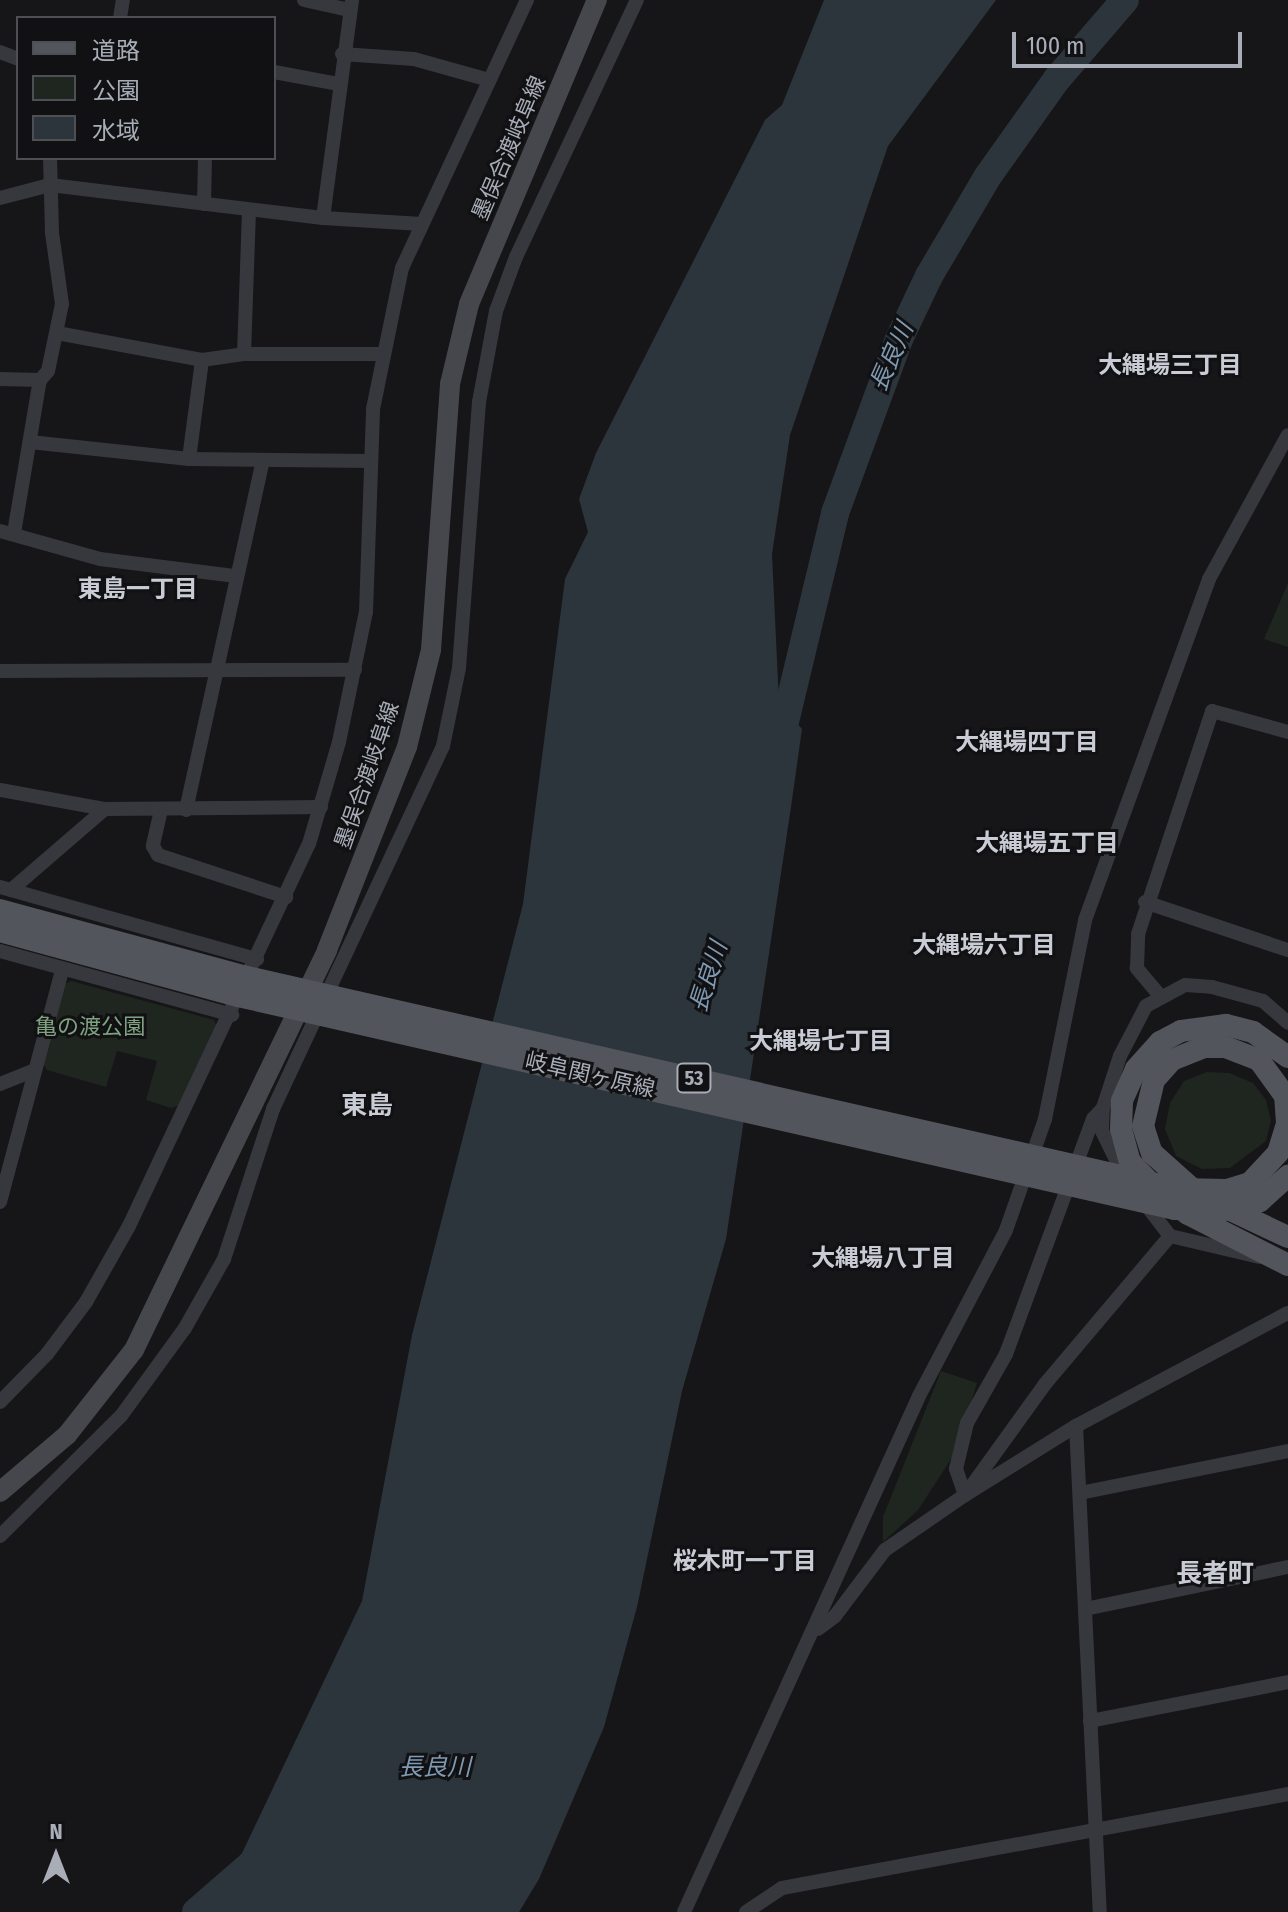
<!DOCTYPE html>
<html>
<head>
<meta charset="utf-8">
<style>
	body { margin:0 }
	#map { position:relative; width:1288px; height:1912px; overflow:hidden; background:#161618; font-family:"Fira Sans Condensed","Noto Sans JP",sans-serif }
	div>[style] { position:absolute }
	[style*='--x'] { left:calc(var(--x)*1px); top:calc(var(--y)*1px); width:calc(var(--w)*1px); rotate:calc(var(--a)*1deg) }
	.green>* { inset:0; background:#1e261f }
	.water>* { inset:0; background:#2c353c }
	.river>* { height:28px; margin:-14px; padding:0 14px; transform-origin:14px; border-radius:14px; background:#2c353c }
	.street>* { height:14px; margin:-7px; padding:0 7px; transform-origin:7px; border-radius:7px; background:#37383d }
	.secondary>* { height:20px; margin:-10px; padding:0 10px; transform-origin:10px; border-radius:10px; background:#45474d }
	.primary>* { height:22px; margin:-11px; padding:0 11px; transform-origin:11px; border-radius:11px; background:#53555c }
	.primary-bridge>* { height:22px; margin:-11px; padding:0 11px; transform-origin:11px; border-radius:11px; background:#53555c }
	span { translate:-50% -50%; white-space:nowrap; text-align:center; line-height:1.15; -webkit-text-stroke:6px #111113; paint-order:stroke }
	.shield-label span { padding:2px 6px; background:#111113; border:2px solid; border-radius:6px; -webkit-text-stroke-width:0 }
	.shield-label { font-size:20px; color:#a8adb8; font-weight:700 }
	.street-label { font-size:22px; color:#a8adb8 }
	.park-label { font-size:22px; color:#7fa381 }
	.water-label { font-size:24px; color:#7f9bb3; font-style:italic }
	.neighbourhood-label { font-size:24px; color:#c9ccd4; font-weight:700 }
	.quarter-label { font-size:26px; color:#c9ccd4; font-weight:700 }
	.legend { position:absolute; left:16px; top:16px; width:260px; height:144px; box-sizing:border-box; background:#111113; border:2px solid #4d4f55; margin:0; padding:10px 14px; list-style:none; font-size:24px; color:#a8adb8 }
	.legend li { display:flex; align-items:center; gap:16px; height:40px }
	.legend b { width:40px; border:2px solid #4d4f55 }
	.north { position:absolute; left:16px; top:1816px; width:80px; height:80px; -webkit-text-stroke:6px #111113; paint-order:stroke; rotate:0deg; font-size:22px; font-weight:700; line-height:32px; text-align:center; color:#a8adb8 }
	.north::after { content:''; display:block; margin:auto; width:28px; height:36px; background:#a8adb8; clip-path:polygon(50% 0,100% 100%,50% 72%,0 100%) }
	.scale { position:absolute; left:1012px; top:32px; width:230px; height:36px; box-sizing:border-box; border:4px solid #a8adb8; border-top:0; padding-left:10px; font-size:24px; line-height:28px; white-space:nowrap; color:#a8adb8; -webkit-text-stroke:6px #111113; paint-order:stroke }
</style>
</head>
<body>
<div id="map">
	<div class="green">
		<div style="clip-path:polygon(1288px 583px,1288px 647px,1264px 639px)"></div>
		<div style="clip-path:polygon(71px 981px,214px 1020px,217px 1027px,181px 1105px,171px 1108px,146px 1100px,157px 1061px,117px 1051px,106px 1087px,47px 1070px,43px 1063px,63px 985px)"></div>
		<div style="clip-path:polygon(1207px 1072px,1229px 1073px,1253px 1083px,1266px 1100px,1271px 1121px,1266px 1141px,1230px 1168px,1202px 1169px,1176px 1156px,1165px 1129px,1170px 1103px,1184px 1081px)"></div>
		<div style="clip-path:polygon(941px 1371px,977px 1383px,955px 1453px,918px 1510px,883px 1542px,883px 1517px)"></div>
	</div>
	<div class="water">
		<div style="clip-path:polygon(824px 0,996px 0,888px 146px,790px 435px,772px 554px,779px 703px,802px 729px,791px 807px,726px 1239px,682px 1391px,637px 1607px,604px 1727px,539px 1879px,519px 1912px,214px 1912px,362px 1601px,412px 1335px,523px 904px,565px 579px,588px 532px,579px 499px,596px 453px,765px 120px,782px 105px)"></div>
	</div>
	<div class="river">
		<div style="--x:778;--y:751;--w:245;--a:-76.5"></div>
		<div style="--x:835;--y:513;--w:185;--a:-69.8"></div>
		<div style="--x:899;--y:339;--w:70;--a:-64.5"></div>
		<div style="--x:929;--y:276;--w:116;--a:-59.5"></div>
		<div style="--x:988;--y:176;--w:119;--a:-54.6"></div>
		<div style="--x:1057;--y:79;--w:104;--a:-49.3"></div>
		<div style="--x:196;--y:1912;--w:72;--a:-41"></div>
	</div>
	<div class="street">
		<div style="--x:304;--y:0;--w:46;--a:12.5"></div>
		<div style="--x:120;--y:18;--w:18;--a:-81"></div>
		<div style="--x:0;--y:52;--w:19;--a:21"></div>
		<div style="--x:342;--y:54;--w:72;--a:4"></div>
		<div style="--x:414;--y:59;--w:78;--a:15.6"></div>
		<div style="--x:274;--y:72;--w:65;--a:10.6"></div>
		<div style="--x:0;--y:198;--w:52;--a:-14.6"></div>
		<div style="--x:50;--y:185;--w:275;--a:6.9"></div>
		<div style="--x:323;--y:218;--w:99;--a:3.5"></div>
		<div style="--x:204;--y:204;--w:46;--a:-88.8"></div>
		<div style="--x:323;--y:218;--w:220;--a:-82.4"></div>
		<div style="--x:57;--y:333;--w:147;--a:10.5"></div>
		<div style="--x:202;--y:360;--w:42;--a:-8.1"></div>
		<div style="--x:244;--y:354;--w:137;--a:0"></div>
		<div style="--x:244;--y:354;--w:144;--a:-88"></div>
		<div style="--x:0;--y:379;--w:40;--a:1.4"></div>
		<div style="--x:30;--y:442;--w:160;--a:6.1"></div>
		<div style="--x:189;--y:459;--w:182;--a:0.6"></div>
		<div style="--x:189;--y:459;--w:100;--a:-82.5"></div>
		<div style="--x:0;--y:531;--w:104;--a:15.6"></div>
		<div style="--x:100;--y:559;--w:135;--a:7.2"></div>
		<div style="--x:14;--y:533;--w:155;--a:-80.4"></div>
		<div style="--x:40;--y:380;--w:12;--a:-48"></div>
		<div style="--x:48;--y:371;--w:68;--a:-78.2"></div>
		<div style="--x:62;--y:304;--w:72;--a:-98"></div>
		<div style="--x:52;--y:233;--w:75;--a:-91.5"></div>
		<div style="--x:0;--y:671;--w:355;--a:-0.2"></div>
		<div style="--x:0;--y:790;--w:107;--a:10.3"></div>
		<div style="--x:105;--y:809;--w:216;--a:-0.5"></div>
		<div style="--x:161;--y:810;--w:37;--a:103"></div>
		<div style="--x:153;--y:846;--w:10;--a:61"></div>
		<div style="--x:158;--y:855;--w:135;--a:18.2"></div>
		<div style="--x:186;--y:810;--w:358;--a:-77.6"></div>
		<div style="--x:0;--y:887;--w:267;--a:15.7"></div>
		<div style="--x:11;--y:890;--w:124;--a:-40.8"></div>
		<div style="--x:1145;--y:902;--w:151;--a:18.6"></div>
		<div style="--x:0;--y:951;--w:241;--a:15.4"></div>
		<div style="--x:1161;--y:997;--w:38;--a:-130"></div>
		<div style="--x:1137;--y:968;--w:34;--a:-88"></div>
		<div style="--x:1138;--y:934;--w:235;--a:-71.6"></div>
		<div style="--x:1212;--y:711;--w:79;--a:15.4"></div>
		<div style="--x:0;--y:1084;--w:35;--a:-22"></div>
		<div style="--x:1125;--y:1178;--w:52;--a:-116.1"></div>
		<div style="--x:1102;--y:1131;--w:23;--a:-88"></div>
		<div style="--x:1103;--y:1108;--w:55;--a:-71.9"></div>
		<div style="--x:1120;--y:1056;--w:56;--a:-62.5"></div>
		<div style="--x:1146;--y:1006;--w:44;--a:-28.3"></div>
		<div style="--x:1185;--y:985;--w:27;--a:4"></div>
		<div style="--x:1212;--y:987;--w:53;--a:15.4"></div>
		<div style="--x:1263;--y:1001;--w:33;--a:41"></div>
		<div style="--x:0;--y:1202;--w:240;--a:-75"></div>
		<div style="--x:1170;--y:1236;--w:92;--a:13.1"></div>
		<div style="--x:0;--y:1402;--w:67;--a:-45.6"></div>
		<div style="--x:47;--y:1354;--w:65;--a:-53.1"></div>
		<div style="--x:86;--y:1302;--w:87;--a:-60.5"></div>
		<div style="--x:129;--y:1226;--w:422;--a:-64.8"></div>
		<div style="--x:309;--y:844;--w:106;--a:-73.6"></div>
		<div style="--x:339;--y:742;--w:133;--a:-78.3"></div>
		<div style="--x:366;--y:612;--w:203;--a:-88"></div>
		<div style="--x:373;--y:409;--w:144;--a:-78.4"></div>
		<div style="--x:402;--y:268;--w:296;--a:-65"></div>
		<div style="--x:1076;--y:1426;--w:487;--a:87.2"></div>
		<div style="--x:1080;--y:1493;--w:212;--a:-11.4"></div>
		<div style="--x:965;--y:1495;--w:137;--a:-54.2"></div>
		<div style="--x:1045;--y:1384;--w:194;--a:-49.8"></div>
		<div style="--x:1170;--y:1236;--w:44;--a:-127.6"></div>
		<div style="--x:965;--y:1495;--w:28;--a:-109"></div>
		<div style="--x:956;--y:1469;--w:47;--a:-76.6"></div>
		<div style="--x:967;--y:1423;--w:79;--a:-60.5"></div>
		<div style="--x:1006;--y:1354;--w:251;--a:-69.7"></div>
		<div style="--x:1093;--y:1119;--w:15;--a:-48"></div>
		<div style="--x:0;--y:1536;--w:170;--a:-44.8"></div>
		<div style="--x:121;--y:1416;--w:109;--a:-54"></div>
		<div style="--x:185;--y:1328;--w:79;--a:-60.5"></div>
		<div style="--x:224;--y:1259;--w:158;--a:-71.9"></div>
		<div style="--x:273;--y:1109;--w:401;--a:-64.9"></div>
		<div style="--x:443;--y:746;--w:80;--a:-78.4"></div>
		<div style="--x:459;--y:668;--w:267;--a:-85.7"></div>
		<div style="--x:479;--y:402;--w:93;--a:-79.4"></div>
		<div style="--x:496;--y:311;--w:58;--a:-69.7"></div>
		<div style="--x:516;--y:257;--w:284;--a:-64.8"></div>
		<div style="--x:1085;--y:1609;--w:207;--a:-11.7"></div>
		<div style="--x:818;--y:1629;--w:21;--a:-37"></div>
		<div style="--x:835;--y:1616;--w:83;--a:-52.9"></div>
		<div style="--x:885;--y:1550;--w:97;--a:-34.5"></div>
		<div style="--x:965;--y:1495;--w:131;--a:-31.9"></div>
		<div style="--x:1076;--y:1426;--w:240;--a:-28.1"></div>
		<div style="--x:1090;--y:1721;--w:202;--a:-11.1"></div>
		<div style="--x:684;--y:1912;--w:567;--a:-65.51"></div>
		<div style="--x:919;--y:1396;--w:187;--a:-62.3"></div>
		<div style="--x:1006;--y:1230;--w:118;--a:-70.6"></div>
		<div style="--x:1045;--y:1119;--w:203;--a:-78.6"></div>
		<div style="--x:1085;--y:920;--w:363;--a:-70"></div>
		<div style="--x:1209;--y:579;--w:164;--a:-61.3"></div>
		<div style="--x:746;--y:1912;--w:43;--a:-33.7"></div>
		<div style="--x:782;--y:1888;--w:515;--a:-10.52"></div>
	</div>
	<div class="secondary">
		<div style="--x:0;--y:1492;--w:88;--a:-40.4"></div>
		<div style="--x:67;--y:1435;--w:108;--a:-51.8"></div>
		<div style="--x:134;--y:1350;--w:444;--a:-64.2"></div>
		<div style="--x:327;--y:950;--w:218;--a:-68.5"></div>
		<div style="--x:407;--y:747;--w:100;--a:-76.1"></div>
		<div style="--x:431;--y:650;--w:267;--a:-85.9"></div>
		<div style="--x:450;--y:384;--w:82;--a:-76.6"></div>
		<div style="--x:469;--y:304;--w:330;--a:-67.2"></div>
	</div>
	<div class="primary">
		<div style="--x:1288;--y:1057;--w:43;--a:-144.5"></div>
		<div style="--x:1253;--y:1032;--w:28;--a:-165"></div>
		<div style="--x:1226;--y:1025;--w:45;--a:172.4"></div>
		<div style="--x:1181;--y:1031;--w:24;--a:152"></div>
		<div style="--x:1160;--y:1042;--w:36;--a:132"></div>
		<div style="--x:1136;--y:1069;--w:35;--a:114"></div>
		<div style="--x:1122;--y:1101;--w:28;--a:92"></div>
		<div style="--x:1121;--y:1129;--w:34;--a:75"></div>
		<div style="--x:1130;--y:1162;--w:35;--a:46"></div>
		<div style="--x:1154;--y:1187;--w:43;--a:38.5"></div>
		<div style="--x:1188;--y:1214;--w:112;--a:27"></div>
		<div style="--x:1259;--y:1060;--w:36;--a:-159"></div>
		<div style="--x:1225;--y:1047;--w:21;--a:180"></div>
		<div style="--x:1204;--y:1047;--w:35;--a:158"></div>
		<div style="--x:1172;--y:1060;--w:27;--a:132"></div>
		<div style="--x:1154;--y:1080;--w:47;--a:103.4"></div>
		<div style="--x:1143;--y:1126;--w:28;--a:72"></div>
		<div style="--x:1152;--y:1153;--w:63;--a:41.8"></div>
		<div style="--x:1199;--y:1195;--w:98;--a:25.3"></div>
	</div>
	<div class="primary-bridge">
		<div style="--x:0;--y:910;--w:252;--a:15.2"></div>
		<div style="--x:243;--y:976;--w:959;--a:12.83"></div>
		<div style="--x:1178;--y:1189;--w:49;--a:1.2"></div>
		<div style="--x:1227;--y:1190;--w:24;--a:-17"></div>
		<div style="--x:1250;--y:1183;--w:41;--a:-47"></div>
		<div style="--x:1278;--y:1153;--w:31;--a:-73"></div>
		<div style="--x:1287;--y:1123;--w:27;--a:-94"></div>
		<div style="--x:1285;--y:1096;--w:44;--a:-125.8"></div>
		<div style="--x:0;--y:931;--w:247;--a:15.3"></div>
		<div style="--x:238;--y:996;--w:961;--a:12.81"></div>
		<div style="--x:1175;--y:1209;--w:56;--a:1"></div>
		<div style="--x:1231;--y:1210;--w:30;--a:-17"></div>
		<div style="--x:1260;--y:1201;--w:38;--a:-42"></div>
	</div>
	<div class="shield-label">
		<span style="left:694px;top:1078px">53</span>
	</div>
	<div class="street-label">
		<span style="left:509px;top:148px;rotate:-67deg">墨俣合渡岐阜線</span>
		<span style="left:367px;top:775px;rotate:-71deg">墨俣合渡岐阜線</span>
		<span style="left:590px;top:1075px;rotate:13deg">岐阜関ヶ原線</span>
	</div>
	<div class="park-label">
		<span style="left:90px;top:1027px">亀の渡公園</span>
	</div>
	<div class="water-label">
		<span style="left:892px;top:357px;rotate:-66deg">長良川</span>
		<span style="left:709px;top:977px;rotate:-72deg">長良川</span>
		<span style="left:435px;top:1768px">長良川</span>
	</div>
	<div class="neighbourhood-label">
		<span style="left:1170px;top:366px">大縄場三丁目</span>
		<span style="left:138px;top:590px">東島一丁目</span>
		<span style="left:1027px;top:743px">大縄場四丁目</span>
		<span style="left:1047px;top:844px">大縄場五丁目</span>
		<span style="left:984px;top:946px">大縄場六丁目</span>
		<span style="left:821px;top:1042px">大縄場七丁目</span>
		<span style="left:883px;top:1259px">大縄場八丁目</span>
		<span style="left:745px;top:1562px">桜木町一丁目</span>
	</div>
	<div class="quarter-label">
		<span style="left:367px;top:1106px">東島</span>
		<span style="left:1215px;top:1574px">長者町</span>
	</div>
	<ul class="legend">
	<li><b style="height:10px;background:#53555c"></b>道路</li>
	<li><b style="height:22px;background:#1e261f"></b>公園</li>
	<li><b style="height:22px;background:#2c353c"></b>水域</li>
	</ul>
	<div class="north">N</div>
	<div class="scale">100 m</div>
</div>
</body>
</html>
